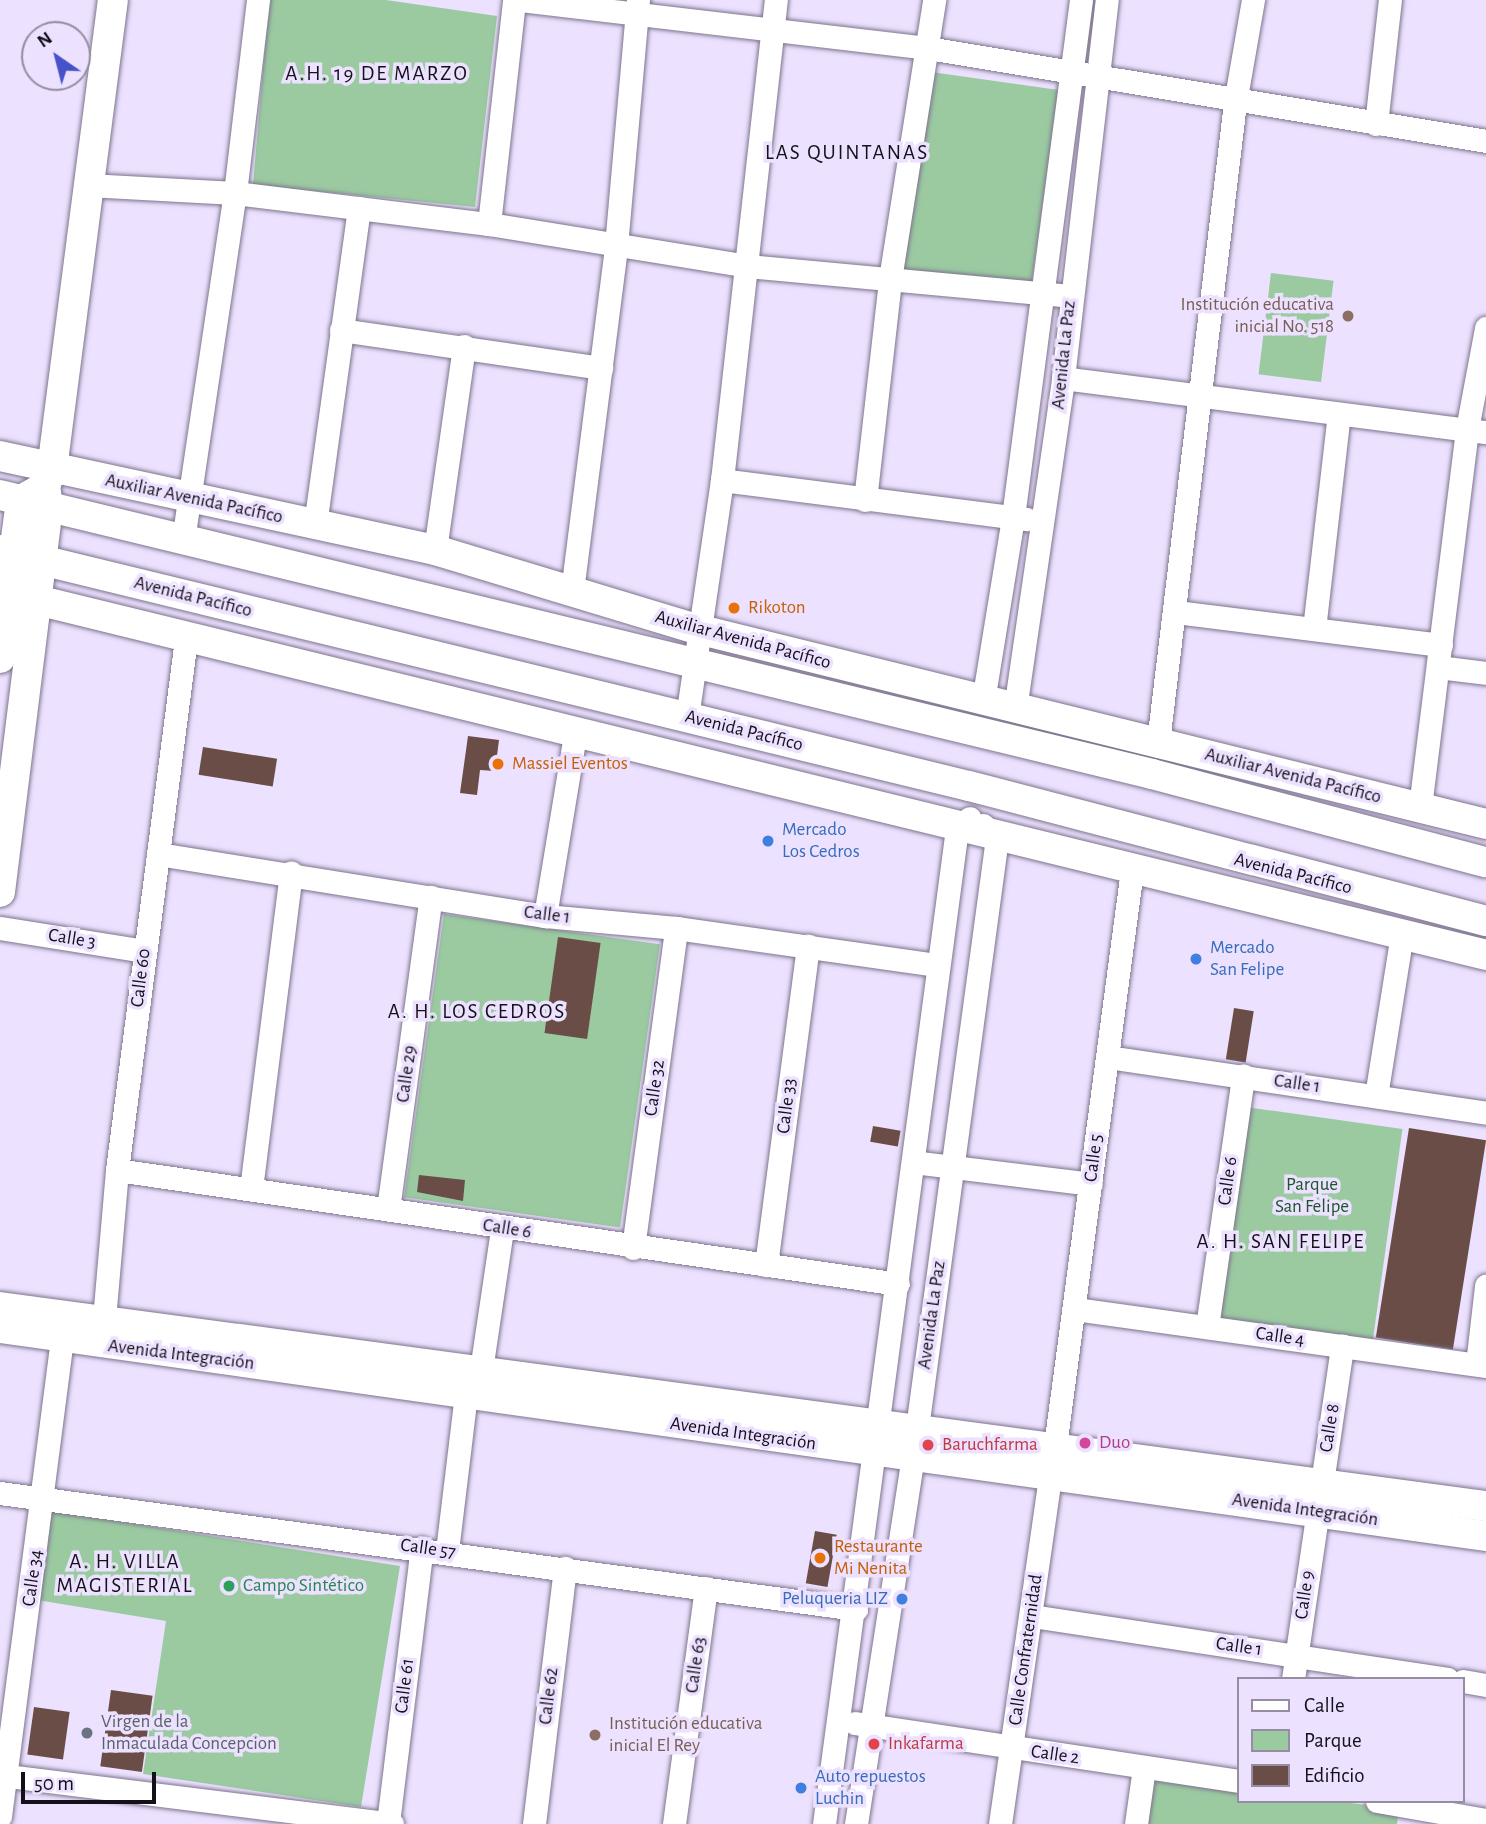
<!DOCTYPE html>
<html>
<head>
<meta charset="utf-8">
<style>
	body { margin:0 }
	#map { position:relative; width:1486px; height:1824px; overflow:hidden; background:#ece1fe; font-family:"Alegreya Sans",sans-serif }
	div>[style] { position:absolute }
	[style*='--x'] { left:calc(var(--x)*1px); top:calc(var(--y)*1px); width:calc(var(--w)*1px); rotate:calc(var(--a)*1deg) }
	.green>* { inset:0; background:#9bcaa1; transform-origin:0 0 }
	.building>* { inset:0; background:#6a4d47; transform-origin:0 0 }
	.roads { filter:drop-shadow(0 0 2px #7e748e) drop-shadow(0 0 2px #7e748e) }
	.minor>* { height:23px; margin:-11.5px; padding:0 11.5px; transform-origin:11.5px; border-radius:11.5px; background:#fff }
	.major>* { height:30px; margin:-15px; padding:0 15px; transform-origin:15px; border-radius:15px; background:#fff }
	.dots>* { width:19px; height:19px; translate:-50% -50%; box-sizing:border-box; border:4px solid #ece1fe; border-radius:50% }
	span { translate:-50% -50%; white-space:nowrap; text-align:center; line-height:1.15; -webkit-text-stroke:7px #ece1fe; paint-order:stroke }
	.education-label { font-size:19px; color:#785e54 }
	.right { translate:-100% -50%; text-align:right }
	.left { translate:0 -50%; text-align:left }
	.street-label { font-size:19px; color:#14101a }
	.food-label { font-size:19px; color:#c56008 }
	.shop-label { font-size:19px; color:#366cbe }
	.park-label { font-size:19px; color:#1b5529 }
	.hotel-label { font-size:19px; color:#b23c85 }
	.health-label { font-size:19px; color:#be3a42 }
	.leisure-label { font-size:19px; color:#27864d }
	.worship-label { font-size:19px; color:#5b616d }
	.neighbourhood-label { font-size:21px; color:#14101a; letter-spacing:2px }
	.legend { position:absolute; left:1237px; top:1677px; width:228px; height:126px; box-sizing:border-box; background:#ece1fe; border:2px solid #968da3; margin:0; padding:9px 12px; list-style:none; font-size:21px; color:#14101a }
	.legend li { display:flex; align-items:center; gap:14px; height:35px }
	.legend b { width:35px; border:2px solid #968da3 }
	.north { position:absolute; left:21px; top:21px; width:70px; height:70px; box-sizing:border-box; background:#ece1fe; border:2px solid #968da3; border-radius:50%; rotate:325deg; font-size:19px; font-weight:700; line-height:28px; text-align:center; color:#14101a }
	.north::after { content:''; display:block; margin:auto; width:24px; height:32px; background:#4852c8; clip-path:polygon(50% 0,100% 100%,50% 72%,0 100%) }
	.scale { position:absolute; left:21px; top:1772px; width:135px; height:32px; box-sizing:border-box; border:4px solid #14101a; border-top:0; padding-left:9px; font-size:21px; line-height:24px; white-space:nowrap; color:#14101a; -webkit-text-stroke:5px #ece1fe; paint-order:stroke }
</style>
</head>
<body>
<div id="map">
	<div class="green">
		<div style="clip-path:polygon(269px 0,386px 0,497px 16px,475px 207px,253px 185px)"></div>
		<div style="left:924px;top:71px;width:136px;height:200px;rotate:8deg"></div>
		<div style="left:1271px;top:273px;width:63px;height:102px;rotate:7deg"></div>
		<div style="left:444px;top:914px;width:218px;height:286px;rotate:8deg"></div>
		<div style="left:1246px;top:1107px;width:158px;height:215px;rotate:8deg"></div>
		<div style="clip-path:polygon(52px 1511px,400px 1566px,361px 1807px,143px 1774px,166px 1621px,37px 1600px)"></div>
		<div style="clip-path:polygon(1150px 1779px,1239px 1790px,1239px 1801px,1335px 1801px,1399px 1809px,1397px 1824px,1143px 1824px)"></div>
	</div>
	<div class="building">
		<div style="clip-path:polygon(468px 736px,499px 740px,495px 771px,480px 770px,477px 795px,460px 793px)"></div>
		<div style="left:203px;top:747px;width:75px;height:28px;rotate:9deg"></div>
		<div style="left:558px;top:937px;width:43px;height:97px;rotate:8deg"></div>
		<div style="left:1234px;top:1008px;width:20px;height:52px;rotate:9deg"></div>
		<div style="left:873px;top:1126px;width:28px;height:16px;rotate:10deg"></div>
		<div style="left:1409px;top:1128px;width:78px;height:212px;rotate:9deg"></div>
		<div style="clip-path:polygon(419px 1175px,465px 1180px,463px 1201px,417px 1192px)"></div>
		<div style="left:815px;top:1531px;width:22px;height:53px;rotate:10deg"></div>
		<div style="left:111px;top:1690px;width:42px;height:77px;rotate:8deg"></div>
		<div style="left:34px;top:1707px;width:36px;height:48px;rotate:8deg"></div>
	</div>
	<div class="roads">
		<div class="minor">
			<div style="--x:519;--y:0;--w:412;--a:6.7"></div>
			<div style="--x:928;--y:48;--w:566;--a:9.46"></div>
			<div style="--x:1376;--y:124;--w:125;--a:-83.6"></div>
			<div style="--x:88;--y:185;--w:147;--a:3.1"></div>
			<div style="--x:235;--y:193;--w:256;--a:7"></div>
			<div style="--x:489;--y:224;--w:262;--a:9.2"></div>
			<div style="--x:748;--y:266;--w:323;--a:5.3"></div>
			<div style="--x:489;--y:224;--w:225;--a:-83.6"></div>
			<div style="--x:341;--y:330;--w:263;--a:8.3"></div>
			<div style="--x:1063;--y:378;--w:426;--a:7.3"></div>
			<div style="--x:722;--y:480;--w:307;--a:7.3"></div>
			<div style="--x:865;--y:500;--w:222;--a:-83.5"></div>
			<div style="--x:890;--y:279;--w:282;--a:-81"></div>
			<div style="--x:315;--y:525;--w:320;--a:-82.1"></div>
			<div style="--x:183;--y:540;--w:351;--a:-81.5"></div>
			<div style="--x:235;--y:193;--w:194;--a:-83.2"></div>
			<div style="--x:435;--y:550;--w:206;--a:-81.9"></div>
			<div style="--x:572;--y:591;--w:348;--a:-82.7"></div>
			<div style="--x:616;--y:246;--w:247;--a:-84.9"></div>
			<div style="--x:1176;--y:612;--w:267;--a:7.1"></div>
			<div style="--x:1314;--y:629;--w:216;--a:-83.4"></div>
			<div style="--x:1438;--y:667;--w:48;--a:7.1"></div>
			<div style="--x:983;--y:701;--w:186;--a:-80.7"></div>
			<div style="--x:1013;--y:517;--w:521;--a:-82.51"></div>
			<div style="--x:1015;--y:709;--w:334;--a:-81.7"></div>
			<div style="--x:1063;--y:378;--w:381;--a:-83.4"></div>
			<div style="--x:687;--y:717;--w:240;--a:-81.6"></div>
			<div style="--x:722;--y:480;--w:483;--a:-83.6"></div>
			<div style="--x:1158;--y:742;--w:644;--a:-83.13"></div>
			<div style="--x:1235;--y:103;--w:105;--a:-80.1"></div>
			<div style="--x:1420;--y:807;--w:381;--a:-82.9"></div>
			<div style="--x:1467;--y:429;--w:103;--a:-79.3"></div>
			<div style="--x:158;--y:854;--w:392;--a:9.1"></div>
			<div style="--x:545;--y:916;--w:132;--a:5.2"></div>
			<div style="--x:676;--y:928;--w:264;--a:8.1"></div>
			<div style="--x:545;--y:916;--w:184;--a:-80.6"></div>
			<div style="--x:0;--y:928;--w:147;--a:9"></div>
			<div style="--x:1108;--y:1057;--w:382;--a:8.4"></div>
			<div style="--x:1376;--y:1096;--w:164;--a:-80.9"></div>
			<div style="--x:913;--y:1162;--w:179;--a:7"></div>
			<div style="--x:117;--y:1170;--w:789;--a:8.3"></div>
			<div style="--x:251;--y:1189;--w:319;--a:-82.8"></div>
			<div style="--x:388;--y:1209;--w:315;--a:-82.2"></div>
			<div style="--x:633;--y:1248;--w:323;--a:-82.3"></div>
			<div style="--x:766;--y:1265;--w:322;--a:-82.5"></div>
			<div style="--x:1075;--y:1309;--w:415;--a:7.9"></div>
			<div style="--x:104;--y:1319;--w:150;--a:-85"></div>
			<div style="--x:117;--y:1170;--w:535;--a:-82.6"></div>
			<div style="--x:1207;--y:1327;--w:254;--a:-81.8"></div>
			<div style="--x:1477;--y:1364;--w:79;--a:-83.4"></div>
			<div style="--x:481;--y:1370;--w:143;--a:-81.5"></div>
			<div style="--x:1055;--y:1446;--w:581;--a:-82.39"></div>
			<div style="--x:0;--y:1493;--w:864;--a:7.72"></div>
			<div style="--x:447;--y:1551;--w:159;--a:-83.1"></div>
			<div style="--x:1032;--y:1616;--w:420;--a:8.6"></div>
			<div style="--x:1293;--y:1679;--w:337;--a:-81.6"></div>
			<div style="--x:1463;--y:1681;--w:23;--a:10"></div>
			<div style="--x:855;--y:1723;--w:388;--a:8.6"></div>
			<div style="--x:0;--y:1775;--w:395;--a:7.1"></div>
			<div style="--x:1377;--y:1801;--w:111;--a:9.9"></div>
			<div style="--x:0;--y:1816;--w:480;--a:-82.6"></div>
			<div style="--x:388;--y:1823;--w:277;--a:-83"></div>
			<div style="--x:534;--y:1824;--w:258;--a:-83.1"></div>
			<div style="--x:674;--y:1824;--w:238;--a:-82.3"></div>
			<div style="--x:824;--y:1824;--w:1005;--a:-82.39"></div>
			<div style="--x:957;--y:828;--w:16;--a:-38"></div>
			<div style="--x:856;--y:1824;--w:401;--a:-81.2"></div>
			<div style="--x:917;--y:1428;--w:595;--a:-82.28"></div>
			<div style="--x:997;--y:838;--w:19;--a:-137"></div>
			<div style="--x:1000;--y:1824;--w:353;--a:-81.8"></div>
			<div style="--x:1136;--y:1824;--w:57;--a:-81.9"></div>
		</div>
		<div class="major">
			<div style="--x:0;--y:456;--w:445;--a:12.2"></div>
			<div style="--x:435;--y:550;--w:274;--a:16.8"></div>
			<div style="--x:697;--y:629;--w:813;--a:13.88"></div>
			<div style="--x:0;--y:495;--w:1185;--a:13.61"></div>
			<div style="--x:1152;--y:774;--w:345;--a:14.8"></div>
			<div style="--x:0;--y:550;--w:997;--a:13.69"></div>
			<div style="--x:969;--y:786;--w:534;--a:14.63"></div>
			<div style="--x:0;--y:591;--w:1530;--a:13.76"></div>
			<div style="--x:0;--y:658;--w:159;--a:-82.4"></div>
			<div style="--x:21;--y:500;--w:21;--a:-29"></div>
			<div style="--x:0;--y:892;--w:388;--a:-82.9"></div>
			<div style="--x:48;--y:507;--w:21;--a:-98"></div>
			<div style="--x:45;--y:486;--w:18;--a:-68"></div>
			<div style="--x:52;--y:469;--w:473;--a:-82.6"></div>
			<div style="--x:0;--y:1307;--w:1499;--a:7.63"></div>
			<div style="--x:0;--y:1328;--w:1500;--a:7.97"></div>
		</div>
	</div>
	<div class="dots">
		<div style="left:1348px;top:316px;background:#8d6e63"></div>
		<div style="left:734px;top:608px;background:#e8710a"></div>
		<div style="left:498px;top:764px;background:#e8710a"></div>
		<div style="left:768px;top:841px;background:#3f7fe0"></div>
		<div style="left:1196px;top:959px;background:#3f7fe0"></div>
		<div style="left:1085px;top:1443px;background:#d1479c"></div>
		<div style="left:928px;top:1445px;background:#e0444e"></div>
		<div style="left:820px;top:1558px;background:#e8710a"></div>
		<div style="left:229px;top:1586px;background:#2e9e5b"></div>
		<div style="left:902px;top:1599px;background:#3f7fe0"></div>
		<div style="left:87px;top:1733px;background:#6b7280"></div>
		<div style="left:595px;top:1735px;background:#8d6e63"></div>
		<div style="left:874px;top:1744px;background:#e0444e"></div>
		<div style="left:801px;top:1788px;background:#3f7fe0"></div>
	</div>
	<div class="education-label">
		<span class="right" style="left:1334px;top:316px">Institución educativa<br>inicial No. 518</span>
		<span class="left" style="left:609px;top:1735px">Institución educativa<br>inicial El Rey</span>
	</div>
	<div class="street-label">
		<span style="left:1064px;top:355px;rotate:-84deg">Avenida La Paz</span>
		<span style="left:194px;top:499px;rotate:12deg">Auxiliar Avenida Pacífico</span>
		<span style="left:193px;top:597px;rotate:14deg">Avenida Pacífico</span>
		<span style="left:743px;top:640px;rotate:15deg">Auxiliar Avenida Pacífico</span>
		<span style="left:744px;top:731px;rotate:14deg">Avenida Pacífico</span>
		<span style="left:1293px;top:776px;rotate:14deg">Auxiliar Avenida Pacífico</span>
		<span style="left:1293px;top:874px;rotate:14deg">Avenida Pacífico</span>
		<span style="left:547px;top:915px;rotate:7deg">Calle 1</span>
		<span style="left:72px;top:939px;rotate:9deg">Calle 3</span>
		<span style="left:141px;top:978px;rotate:-83deg">Calle 60</span>
		<span style="left:407px;top:1074px;rotate:-82deg">Calle 29</span>
		<span style="left:1297px;top:1084px;rotate:8deg">Calle 1</span>
		<span style="left:655px;top:1088px;rotate:-82deg">Calle 32</span>
		<span style="left:787px;top:1106px;rotate:-83deg">Calle 33</span>
		<span style="left:1094px;top:1158px;rotate:-83deg">Calle 5</span>
		<span style="left:1228px;top:1181px;rotate:-82deg">Calle 6</span>
		<span style="left:507px;top:1229px;rotate:9deg">Calle 6</span>
		<span style="left:932px;top:1315px;rotate:-82deg">Avenida La Paz</span>
		<span style="left:1280px;top:1337px;rotate:8deg">Calle 4</span>
		<span style="left:181px;top:1355px;rotate:7deg">Avenida Integración</span>
		<span style="left:1330px;top:1428px;rotate:-81deg">Calle 8</span>
		<span style="left:743px;top:1434px;rotate:8deg">Avenida Integración</span>
		<span style="left:1305px;top:1510px;rotate:8deg">Avenida Integración</span>
		<span style="left:428px;top:1549px;rotate:8deg">Calle 57</span>
		<span style="left:33px;top:1578px;rotate:-82deg">Calle 34</span>
		<span style="left:1305px;top:1595px;rotate:-82deg">Calle 9</span>
		<span style="left:1239px;top:1647px;rotate:8deg">Calle 1</span>
		<span style="left:1026px;top:1650px;rotate:-82deg">Calle Confraternidad</span>
		<span style="left:696px;top:1665px;rotate:-82deg">Calle 63</span>
		<span style="left:405px;top:1686px;rotate:-83deg">Calle 61</span>
		<span style="left:549px;top:1696px;rotate:-83deg">Calle 62</span>
		<span style="left:1055px;top:1755px;rotate:8deg">Calle 2</span>
	</div>
	<div class="food-label">
		<span class="left" style="left:748px;top:608px">Rikoton</span>
		<span class="left" style="left:512px;top:764px">Massiel Eventos</span>
		<span class="left" style="left:834px;top:1558px">Restaurante<br>Mi Nenita</span>
	</div>
	<div class="shop-label">
		<span class="left" style="left:782px;top:841px">Mercado<br>Los Cedros</span>
		<span class="left" style="left:1210px;top:959px">Mercado<br>San Felipe</span>
		<span class="right" style="left:888px;top:1599px">Peluqueria LIZ</span>
		<span class="left" style="left:815px;top:1788px">Auto repuestos<br>Luchin</span>
	</div>
	<div class="park-label">
		<span style="left:1312px;top:1196px">Parque<br>San Felipe</span>
	</div>
	<div class="hotel-label">
		<span class="left" style="left:1099px;top:1443px">Duo</span>
	</div>
	<div class="health-label">
		<span class="left" style="left:942px;top:1445px">Baruchfarma</span>
		<span class="left" style="left:888px;top:1744px">Inkafarma</span>
	</div>
	<div class="leisure-label">
		<span class="left" style="left:243px;top:1586px">Campo Sintético</span>
	</div>
	<div class="worship-label">
		<span class="left" style="left:101px;top:1733px">Virgen de la<br>Inmaculada Concepcion</span>
	</div>
	<div class="neighbourhood-label">
		<span style="left:377px;top:74px">A.H. 19 DE MARZO</span>
		<span style="left:847px;top:153px">LAS QUINTANAS</span>
		<span style="left:477px;top:1012px">A. H. LOS CEDROS</span>
		<span style="left:1281px;top:1242px">A. H. SAN FELIPE</span>
		<span style="left:125px;top:1574px">A. H. VILLA<br>MAGISTERIAL</span>
	</div>
	<ul class="legend">
	<li><b style="height:9px;background:#fff"></b>Calle</li>
	<li><b style="height:19px;background:#9bcaa1"></b>Parque</li>
	<li><b style="height:19px;background:#6a4d47"></b>Edificio</li>
	</ul>
	<div class="north">N</div>
	<div class="scale">50 m</div>
</div>
</body>
</html>
